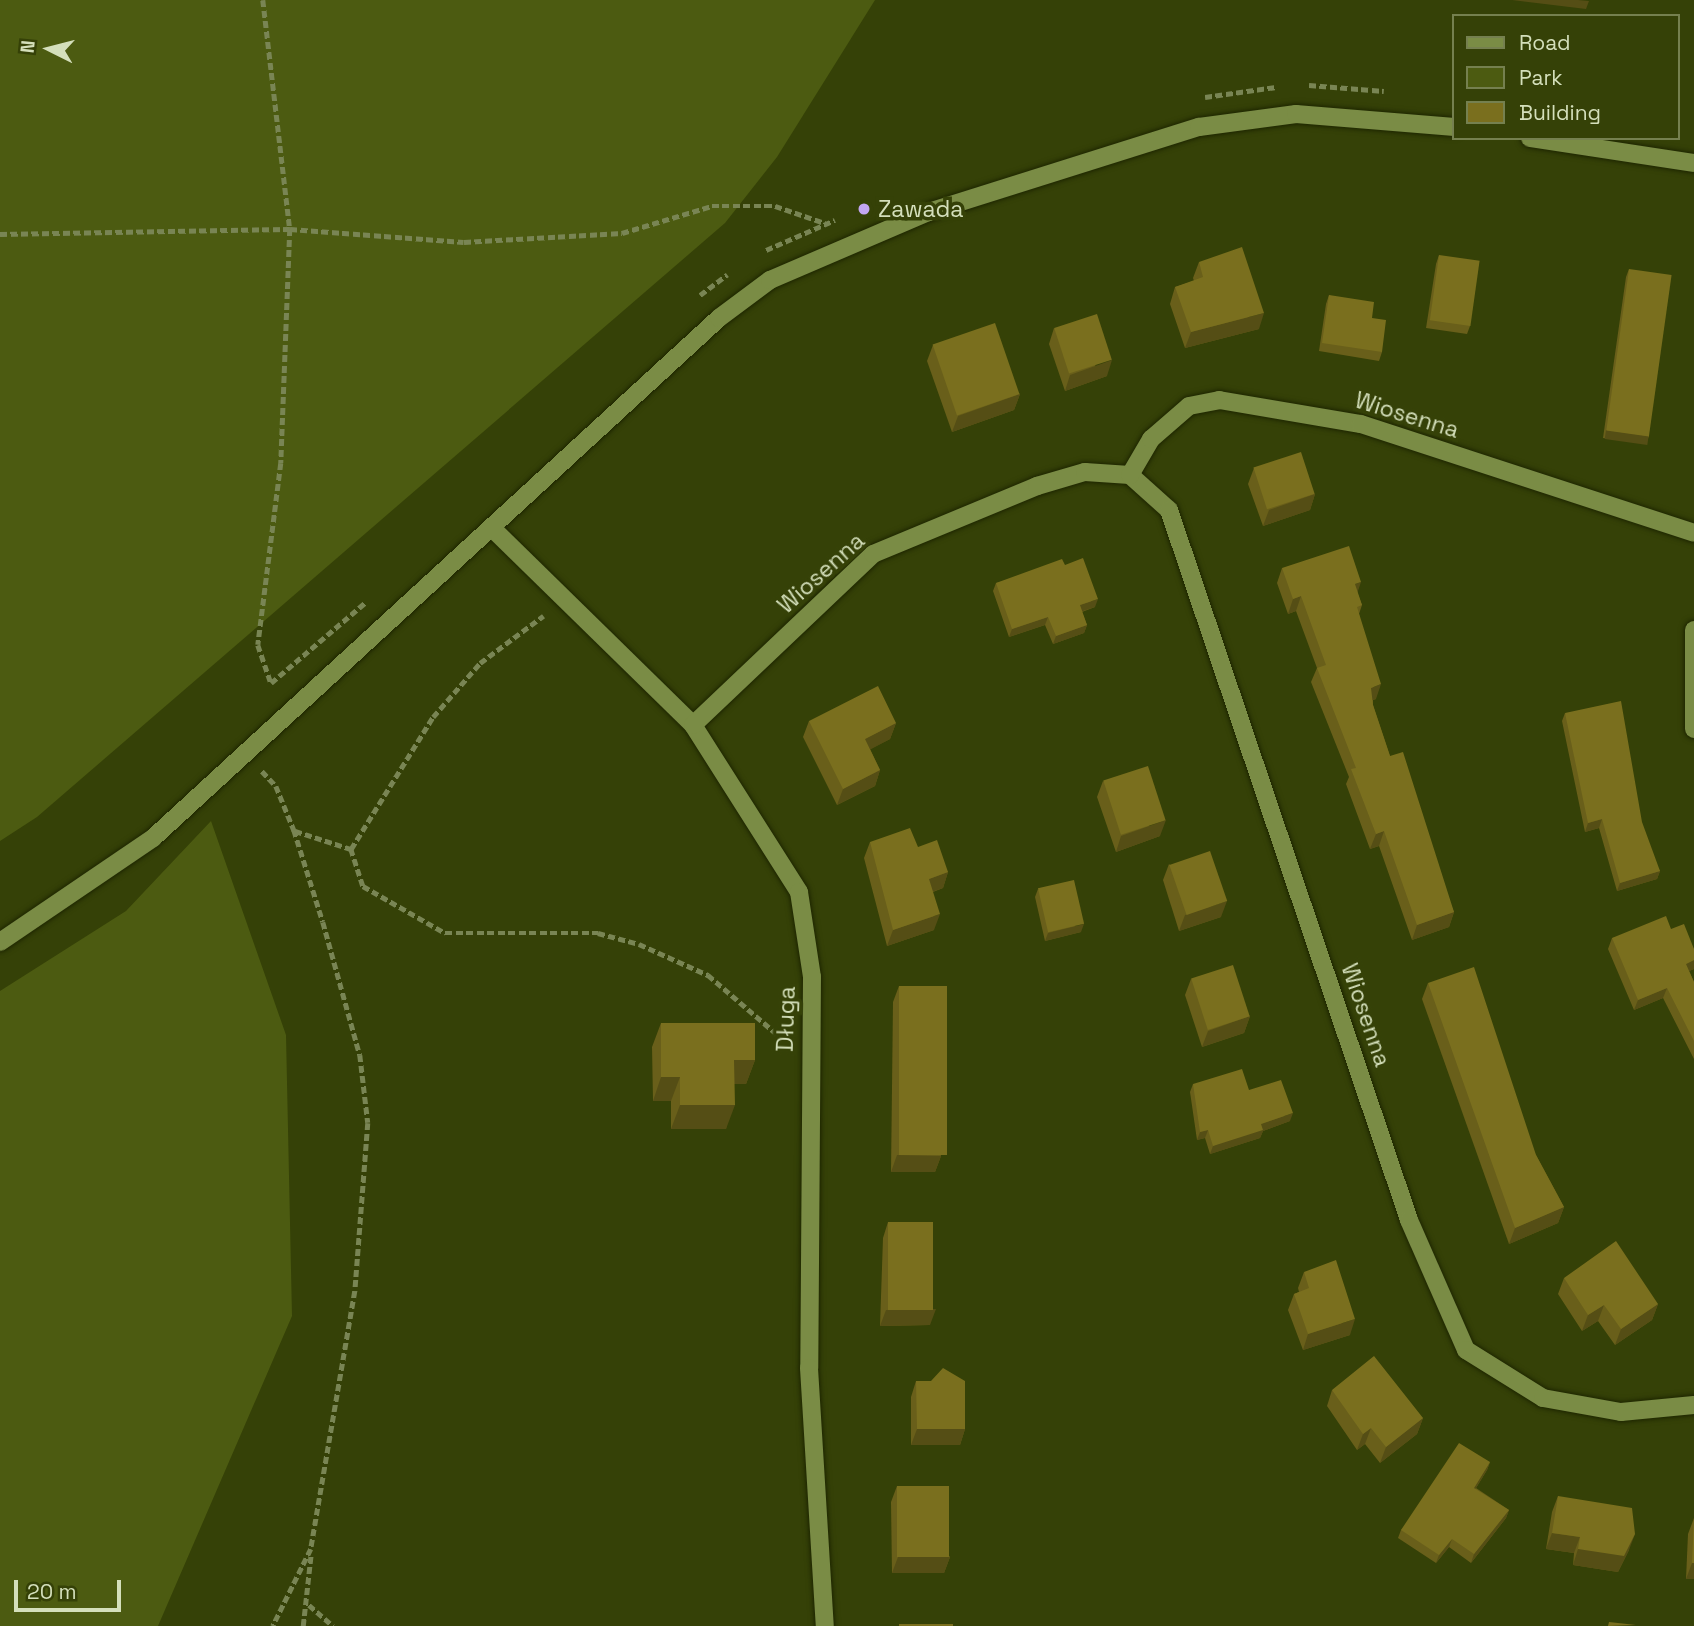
<!DOCTYPE html>
<html>
<head>
<meta charset="utf-8">
<style>
	body { margin:0 }
	#map { position:relative; width:1694px; height:1626px; overflow:hidden; background:#354107; font-family:"Space Grotesk",sans-serif }
	div>[style] { position:absolute }
	[style*='--x'] { left:calc(var(--x)*1px); top:calc(var(--y)*1px); width:calc(var(--w)*1px); rotate:calc(var(--a)*1deg) }
	.green>* { inset:0; background:#4c5b11 }
	.path>* { height:4.5px; margin-top:-2.25px; transform-origin:0; background:repeating-linear-gradient(90deg,#798554 0 7px,transparent 0 10.5px) }
	.roads { filter:drop-shadow(0 0 2px #1e2601) drop-shadow(0 0 2px #1e2601) }
	.street>* { height:18px; margin:-9px; padding:0 9px; transform-origin:9px; border-radius:9px; background:#7a8c45 }
	.secondary>* { height:18px; margin:-9px; padding:0 9px; transform-origin:9px; border-radius:9px; background:#7a8c45 }
	.wall>* { inset:0; background:#695f1a }
	.shaded-wall>* { inset:0; background:#554e15; transform-origin:0 0 }
	.building>* { inset:0; background:#7a6f1e; transform-origin:0 0 }
	.dots>* { width:19px; height:19px; translate:-50% -50%; box-sizing:border-box; border:4px solid #354107; border-radius:50% }
	span { translate:-50% -50%; white-space:nowrap; text-align:center; line-height:1.15; -webkit-text-stroke:7px #354107; paint-order:stroke }
	.poi-label { font-size:23px; color:#d4dfbb }
	.left { translate:0 -50%; text-align:left }
	.street-label { font-size:23px; color:#d4dfbb }
	.legend { position:absolute; left:1452px; top:14px; width:228px; height:126px; box-sizing:border-box; background:#354107; border:2px solid #75804f; margin:0; padding:9px 12px; list-style:none; font-size:21px; color:#d4dfbb }
	.legend li { display:flex; align-items:center; gap:14px; height:35px }
	.legend b { width:35px; border:2px solid #75804f }
	.north { position:absolute; left:14px; top:14px; width:70px; height:70px; -webkit-text-stroke:5px #354107; paint-order:stroke; rotate:276deg; font-size:19px; font-weight:700; line-height:28px; text-align:center; color:#d4dfbb }
	.north::after { content:''; display:block; margin:auto; width:24px; height:32px; background:#d4dfbb; clip-path:polygon(50% 0,100% 100%,50% 72%,0 100%) }
	.scale { position:absolute; left:14px; top:1580px; width:107px; height:32px; box-sizing:border-box; border:4px solid #d4dfbb; border-top:0; padding-left:9px; font-size:21px; line-height:24px; white-space:nowrap; color:#d4dfbb; -webkit-text-stroke:5px #354107; paint-order:stroke }
</style>
</head>
<body>
<div id="map">
	<div class="green">
		<div style="clip-path:polygon(0 0,875px 0,777px 157px,725px 223px,37px 817px,0 841px)"></div>
		<div style="clip-path:polygon(211px 821px,286px 1035px,292px 1316px,158px 1626px,0 1626px,0 991px,126px 911px)"></div>
	</div>
	<div class="path">
		<div style="--x:263;--y:0;--w:231;--a:83.3"></div>
		<div style="--x:290;--y:229;--w:234;--a:92.2"></div>
		<div style="--x:281;--y:463;--w:183;--a:97.2"></div>
		<div style="--x:258;--y:645;--w:40;--a:71.1"></div>
		<div style="--x:1309;--y:85;--w:75;--a:4.6"></div>
		<div style="--x:1205;--y:97;--w:72;--a:-8"></div>
		<div style="--x:0;--y:234;--w:290;--a:-1"></div>
		<div style="--x:290;--y:229;--w:174;--a:4.3"></div>
		<div style="--x:464;--y:242;--w:158;--a:-3.3"></div>
		<div style="--x:622;--y:233;--w:94;--a:-16.7"></div>
		<div style="--x:712;--y:206;--w:63;--a:0"></div>
		<div style="--x:775;--y:206;--w:53;--a:18.8"></div>
		<div style="--x:766;--y:250;--w:75;--a:-23.5"></div>
		<div style="--x:700;--y:295;--w:34;--a:-37"></div>
		<div style="--x:271;--y:683;--w:125;--a:-40.5"></div>
		<div style="--x:262;--y:771;--w:21;--a:47"></div>
		<div style="--x:276;--y:786;--w:48;--a:67.8"></div>
		<div style="--x:294;--y:830;--w:96;--a:72.5"></div>
		<div style="--x:323;--y:922;--w:138;--a:74.5"></div>
		<div style="--x:360;--y:1055;--w:68;--a:83.3"></div>
		<div style="--x:368;--y:1123;--w:169;--a:94.4"></div>
		<div style="--x:355;--y:1291;--w:262;--a:99.7"></div>
		<div style="--x:311;--y:1549;--w:86;--a:116.3"></div>
		<div style="--x:295;--y:831;--w:59;--a:17.8"></div>
		<div style="--x:351;--y:849;--w:155;--a:-58.2"></div>
		<div style="--x:433;--y:717;--w:72;--a:-49"></div>
		<div style="--x:480;--y:663;--w:79;--a:-36.7"></div>
		<div style="--x:351;--y:849;--w:39;--a:72"></div>
		<div style="--x:363;--y:886;--w:95;--a:29.8"></div>
		<div style="--x:445;--y:933;--w:153;--a:0"></div>
		<div style="--x:598;--y:933;--w:42;--a:15"></div>
		<div style="--x:639;--y:944;--w:76;--a:24.2"></div>
		<div style="--x:708;--y:975;--w:101;--a:40.6"></div>
		<div style="--x:309;--y:1605;--w:32;--a:41"></div>
		<div style="--x:303;--y:1626;--w:72;--a:-83.7"></div>
	</div>
	<div class="roads">
		<div class="street">
			<div style="--x:1130;--y:475;--w:52;--a:41.9"></div>
			<div style="--x:1169;--y:510;--w:749;--a:71.32"></div>
			<div style="--x:1409;--y:1220;--w:142;--a:66.3"></div>
			<div style="--x:1466;--y:1350;--w:91;--a:31.9"></div>
			<div style="--x:1543;--y:1398;--w:79;--a:10.2"></div>
			<div style="--x:1621;--y:1412;--w:73;--a:-5.5"></div>
			<div style="--x:492;--y:528;--w:281;--a:44.4"></div>
			<div style="--x:693;--y:725;--w:198;--a:57.6"></div>
			<div style="--x:799;--y:892;--w:86;--a:81.3"></div>
			<div style="--x:812;--y:977;--w:391;--a:90.4"></div>
			<div style="--x:809;--y:1368;--w:258;--a:86.5"></div>
			<div style="--x:1694;--y:630;--w:99;--a:90"></div>
			<div style="--x:693;--y:725;--w:248;--a:-43.5"></div>
			<div style="--x:873;--y:554;--w:178;--a:-22.5"></div>
			<div style="--x:1037;--y:486;--w:50;--a:-16.3"></div>
			<div style="--x:1085;--y:472;--w:45;--a:3.8"></div>
			<div style="--x:1130;--y:475;--w:42;--a:-59.7"></div>
			<div style="--x:1151;--y:439;--w:50;--a:-41"></div>
			<div style="--x:1189;--y:406;--w:31;--a:-11"></div>
			<div style="--x:1219;--y:400;--w:144;--a:9.6"></div>
			<div style="--x:1361;--y:424;--w:350;--a:18.1"></div>
		</div>
		<div class="secondary">
			<div style="--x:1530;--y:138;--w:166;--a:8.7"></div>
			<div style="--x:0;--y:942;--w:185;--a:-34.2"></div>
			<div style="--x:153;--y:838;--w:769;--a:-42.57"></div>
			<div style="--x:719;--y:318;--w:64;--a:-36.7"></div>
			<div style="--x:770;--y:280;--w:173;--a:-23.2"></div>
			<div style="--x:929;--y:212;--w:283;--a:-17.5"></div>
			<div style="--x:1199;--y:127;--w:98;--a:-7.6"></div>
			<div style="--x:1296;--y:114;--w:159;--a:4.7"></div>
		</div>
	</div>
	<div class="wall">
		<div style="clip-path:polygon(1439px 255px,1470px 326px,1467px 334px,1426px 328px,1436px 264px)"></div>
		<div style="clip-path:polygon(1199px 262px,1259px 329px,1185px 348px,1170px 304px,1175px 287px,1194px 281px,1193px 278px)"></div>
		<div style="clip-path:polygon(1629px 269px,1649px 436px,1646px 444px,1603px 438px,1626px 277px)"></div>
		<div style="clip-path:polygon(1329px 295px,1372px 318px,1382px 352px,1379px 361px,1319px 351px,1326px 304px)"></div>
		<div style="clip-path:polygon(1054px 328px,1107px 376px,1065px 391px,1049px 344px)"></div>
		<div style="clip-path:polygon(933px 345px,1020px 394px,1014px 410px,952px 432px,927px 361px)"></div>
		<div style="clip-path:polygon(1254px 468px,1315px 494px,1310px 510px,1263px 526px,1248px 484px)"></div>
		<div style="clip-path:polygon(1065px 565px,1095px 607px,1082px 612px,1087px 625px,1084px 633px,1053px 644px,1045px 625px,1009px 637px,993px 591px,996px 583px)"></div>
		<div style="clip-path:polygon(1282px 568px,1357px 592px,1362px 605px,1359px 614px,1376px 699px,1373px 700px,1373px 705px,1390px 756px,1454px 912px,1449px 927px,1412px 940px,1379px 846px,1370px 849px,1346px 784px,1349px 777px,1311px 682px,1317px 668px,1296px 611px,1288px 614px,1277px 583px)"></div>
		<div style="clip-path:polygon(1565px 713px,1660px 871px,1657px 879px,1617px 891px,1599px 828px,1585px 832px,1562px 721px)"></div>
		<div style="clip-path:polygon(809px 721px,896px 723px,890px 739px,870px 749px,880px 770px,875px 786px,837px 805px,803px 737px)"></div>
		<div style="clip-path:polygon(1103px 781px,1160px 836px,1116px 852px,1097px 797px)"></div>
		<div style="clip-path:polygon(870px 842px,918px 847px,948px 872px,943px 888px,933px 892px,934px 930px,887px 946px,864px 858px)"></div>
		<div style="clip-path:polygon(1169px 864px,1221px 917px,1179px 931px,1163px 880px)"></div>
		<div style="clip-path:polygon(1038px 889px,1081px 932px,1045px 941px,1035px 897px)"></div>
		<div style="clip-path:polygon(1671px 929px,1694px 949px,1694px 969px,1689px 971px,1694px 982px,1694px 1059px,1663px 998px,1634px 1010px,1608px 949px,1612px 938px)"></div>
		<div style="clip-path:polygon(1191px 979px,1250px 1016px,1244px 1033px,1202px 1047px,1185px 995px)"></div>
		<div style="clip-path:polygon(1428px 983px,1536px 1155px,1564px 1207px,1558px 1223px,1509px 1244px,1422px 999px)"></div>
		<div style="clip-path:polygon(899px 986px,941px 1156px,935px 1172px,891px 1172px,893px 1002px)"></div>
		<div style="clip-path:polygon(661px 1023px,755px 1060px,746px 1084px,734px 1084px,726px 1129px,671px 1129px,671px 1101px,653px 1101px,652px 1047px)"></div>
		<div style="clip-path:polygon(1193px 1084px,1249px 1090px,1290px 1121px,1263px 1131px,1260px 1138px,1210px 1154px,1205px 1138px,1197px 1140px,1190px 1092px)"></div>
		<div style="clip-path:polygon(888px 1222px,930px 1325px,880px 1326px,883px 1238px)"></div>
		<div style="clip-path:polygon(1304px 1272px,1350px 1335px,1303px 1350px,1288px 1310px,1294px 1294px,1299px 1292px,1298px 1288px)"></div>
		<div style="clip-path:polygon(1564px 1278px,1658px 1304px,1652px 1320px,1615px 1345px,1598px 1321px,1582px 1331px,1558px 1294px)"></div>
		<div style="clip-path:polygon(916px 1381px,965px 1429px,960px 1445px,911px 1445px,911px 1397px)"></div>
		<div style="clip-path:polygon(1332px 1390px,1423px 1418px,1417px 1434px,1380px 1463px,1365px 1444px,1357px 1450px,1327px 1406px)"></div>
		<div style="clip-path:polygon(1490px 1462px,1487px 1470px,1476px 1488px,1509px 1510px,1506px 1518px,1471px 1563px,1449px 1547px,1436px 1563px,1398px 1538px,1401px 1530px)"></div>
		<div style="clip-path:polygon(897px 1486px,950px 1557px,944px 1573px,892px 1573px,891px 1502px)"></div>
		<div style="clip-path:polygon(1558px 1496px,1629px 1550px,1618px 1572px,1573px 1565px,1574px 1553px,1546px 1549px,1552px 1512px)"></div>
		<div style="clip-path:polygon(1694px 1518px,1694px 1579px,1686px 1579px,1688px 1534px)"></div>
	</div>
	<div class="shaded-wall">
		<div style="clip-path:polygon(1512px 0,1578px 0,1589px 1px,1586px 9px)"></div>
		<div style="clip-path:polygon(1264px 313px,1259px 329px,1185px 348px,1191px 332px)"></div>
		<div style="clip-path:polygon(1112px 360px,1107px 376px,1065px 391px,1070px 375px)"></div>
		<div style="clip-path:polygon(1020px 394px,1014px 410px,952px 432px,958px 416px)"></div>
		<div style="left:1606px;top:430px;width:43px;height:9px;rotate:8deg"></div>
		<div style="clip-path:polygon(1315px 494px,1310px 510px,1263px 526px,1269px 510px)"></div>
		<div style="clip-path:polygon(1361px 582px,1356px 597px,1355px 584px)"></div>
		<div style="clip-path:polygon(1301px 596px,1296px 611px,1288px 614px,1293px 599px)"></div>
		<div style="clip-path:polygon(1098px 599px,1095px 607px,1077px 613px,1080px 605px)"></div>
		<div style="clip-path:polygon(1048px 617px,1045px 625px,1009px 637px,1012px 629px)"></div>
		<div style="clip-path:polygon(1087px 625px,1084px 633px,1053px 644px,1056px 636px)"></div>
		<div style="clip-path:polygon(1381px 684px,1376px 699px,1366px 702px,1371px 688px)"></div>
		<div style="clip-path:polygon(896px 723px,890px 739px,860px 755px,865px 739px)"></div>
		<div style="clip-path:polygon(880px 770px,875px 786px,837px 805px,843px 789px)"></div>
		<div style="clip-path:polygon(1602px 819px,1599px 828px,1585px 832px,1588px 823px)"></div>
		<div style="clip-path:polygon(1166px 820px,1160px 836px,1116px 852px,1121px 836px)"></div>
		<div style="clip-path:polygon(1384px 831px,1379px 846px,1370px 849px,1376px 834px)"></div>
		<div style="clip-path:polygon(1660px 871px,1657px 879px,1617px 891px,1620px 883px)"></div>
		<div style="clip-path:polygon(948px 872px,943px 888px,923px 895px,929px 879px)"></div>
		<div style="clip-path:polygon(1227px 901px,1221px 917px,1179px 931px,1185px 915px)"></div>
		<div style="clip-path:polygon(1454px 912px,1449px 927px,1412px 940px,1417px 925px)"></div>
		<div style="clip-path:polygon(940px 914px,934px 930px,887px 946px,893px 930px)"></div>
		<div style="clip-path:polygon(1084px 924px,1081px 932px,1045px 941px,1048px 933px)"></div>
		<div style="clip-path:polygon(1694px 960px,1694px 969px,1682px 974px,1686px 964px)"></div>
		<div style="clip-path:polygon(1667px 988px,1663px 998px,1634px 1010px,1638px 1000px)"></div>
		<div style="clip-path:polygon(1250px 1016px,1244px 1033px,1202px 1047px,1208px 1031px)"></div>
		<div style="clip-path:polygon(734px 1060px,755px 1060px,746px 1084px,725px 1084px)"></div>
		<div style="clip-path:polygon(661px 1077px,680px 1077px,671px 1101px,653px 1101px)"></div>
		<div style="clip-path:polygon(680px 1105px,735px 1105px,726px 1129px,671px 1129px)"></div>
		<div style="clip-path:polygon(1293px 1113px,1290px 1121px,1263px 1131px,1260px 1138px,1210px 1154px,1213px 1146px,1261px 1124px)"></div>
		<div style="clip-path:polygon(1208px 1130px,1205px 1138px,1197px 1140px,1200px 1132px)"></div>
		<div style="clip-path:polygon(897px 1155px,941px 1156px,935px 1172px,891px 1172px)"></div>
		<div style="clip-path:polygon(1564px 1207px,1558px 1223px,1509px 1244px,1515px 1228px)"></div>
		<div style="clip-path:polygon(1658px 1304px,1652px 1320px,1615px 1345px,1621px 1329px)"></div>
		<div style="clip-path:polygon(1604px 1305px,1598px 1321px,1582px 1331px,1588px 1315px)"></div>
		<div style="clip-path:polygon(936px 1309px,930px 1325px,880px 1326px,886px 1310px)"></div>
		<div style="clip-path:polygon(1355px 1319px,1350px 1335px,1303px 1350px,1308px 1334px)"></div>
		<div style="clip-path:polygon(1423px 1418px,1417px 1434px,1380px 1463px,1386px 1447px)"></div>
		<div style="clip-path:polygon(1371px 1428px,1365px 1444px,1357px 1450px,1363px 1434px)"></div>
		<div style="clip-path:polygon(917px 1429px,965px 1429px,960px 1445px,911px 1445px)"></div>
		<div style="clip-path:polygon(1490px 1462px,1487px 1470px,1471px 1496px,1474px 1488px)"></div>
		<div style="clip-path:polygon(1509px 1510px,1506px 1518px,1471px 1563px,1474px 1554px)"></div>
		<div style="clip-path:polygon(1552px 1533px,1580px 1537px,1574px 1553px,1546px 1549px)"></div>
		<div style="clip-path:polygon(1635px 1534px,1629px 1550px,1618px 1572px,1573px 1565px,1578px 1549px)"></div>
		<div style="clip-path:polygon(1452px 1539px,1449px 1547px,1436px 1563px,1439px 1555px)"></div>
		<div style="clip-path:polygon(898px 1557px,950px 1557px,944px 1573px,892px 1573px)"></div>
		<div style="clip-path:polygon(1692px 1563px,1694px 1563px,1694px 1579px,1686px 1579px)"></div>
	</div>
	<div class="building">
		<div style="clip-path:polygon(1242px 247px,1264px 313px,1191px 332px,1175px 287px,1203px 277px,1199px 262px)"></div>
		<div style="left:1439px;top:255px;width:41px;height:66px;rotate:8deg"></div>
		<div style="left:1629px;top:269px;width:43px;height:163px;rotate:8deg"></div>
		<div style="clip-path:polygon(1329px 295px,1374px 302px,1372px 318px,1386px 320px,1382px 352px,1322px 343px)"></div>
		<div style="left:1097px;top:314px;width:48px;height:45px;rotate:72deg"></div>
		<div style="left:995px;top:323px;width:75px;height:66px;rotate:71deg"></div>
		<div style="left:1301px;top:452px;width:44px;height:50px;rotate:72deg"></div>
		<div style="clip-path:polygon(1349px 546px,1361px 582px,1355px 584px,1362px 605px,1357px 607px,1381px 684px,1371px 688px,1373px 705px,1390px 756px,1403px 752px,1454px 912px,1417px 925px,1384px 831px,1376px 834px,1351px 769px,1356px 768px,1317px 668px,1326px 665px,1301px 596px,1293px 599px,1282px 568px)"></div>
		<div style="clip-path:polygon(1083px 558px,1098px 599px,1080px 605px,1087px 625px,1056px 636px,1048px 617px,1012px 629px,996px 583px,1062px 559px,1065px 565px)"></div>
		<div style="clip-path:polygon(878px 686px,896px 723px,865px 739px,880px 770px,843px 789px,809px 721px)"></div>
		<div style="clip-path:polygon(1621px 701px,1642px 822px,1660px 871px,1620px 883px,1602px 819px,1588px 823px,1565px 713px)"></div>
		<div style="left:1148px;top:766px;width:57px;height:47px;rotate:72deg"></div>
		<div style="clip-path:polygon(910px 828px,918px 847px,937px 840px,948px 872px,929px 879px,940px 914px,893px 930px,870px 842px)"></div>
		<div style="left:1210px;top:851px;width:53px;height:43px;rotate:71deg"></div>
		<div style="left:1074px;top:880px;width:45px;height:37px;rotate:77deg"></div>
		<div style="clip-path:polygon(1666px 916px,1671px 929px,1684px 924px,1694px 949px,1694px 960px,1686px 964px,1694px 982px,1694px 1041px,1667px 988px,1638px 1000px,1612px 938px)"></div>
		<div style="left:1233px;top:965px;width:54px;height:44px;rotate:72deg"></div>
		<div style="clip-path:polygon(1474px 967px,1536px 1155px,1564px 1207px,1515px 1228px,1428px 983px)"></div>
		<div style="left:899px;top:986px;width:48px;height:169px"></div>
		<div style="clip-path:polygon(661px 1023px,755px 1023px,755px 1060px,734px 1060px,735px 1105px,680px 1105px,680px 1077px,661px 1077px)"></div>
		<div style="clip-path:polygon(1242px 1069px,1249px 1090px,1281px 1080px,1293px 1113px,1261px 1124px,1263px 1130px,1213px 1146px,1208px 1130px,1200px 1132px,1193px 1084px)"></div>
		<div style="left:888px;top:1222px;width:45px;height:88px"></div>
		<div style="clip-path:polygon(1616px 1241px,1658px 1304px,1621px 1329px,1604px 1305px,1588px 1315px,1564px 1278px)"></div>
		<div style="clip-path:polygon(1336px 1260px,1355px 1319px,1308px 1334px,1294px 1294px,1309px 1288px,1304px 1272px)"></div>
		<div style="clip-path:polygon(1374px 1356px,1423px 1418px,1386px 1447px,1371px 1428px,1363px 1434px,1332px 1390px)"></div>
		<div style="clip-path:polygon(943px 1368px,965px 1381px,965px 1429px,917px 1429px,916px 1381px,931px 1381px)"></div>
		<div style="clip-path:polygon(1459px 1443px,1490px 1462px,1474px 1488px,1509px 1510px,1474px 1554px,1452px 1539px,1439px 1555px,1401px 1530px)"></div>
		<div style="left:897px;top:1486px;width:52px;height:71px"></div>
		<div style="clip-path:polygon(1558px 1496px,1632px 1508px,1635px 1534px,1624px 1556px,1578px 1549px,1580px 1537px,1552px 1533px)"></div>
		<div style="clip-path:polygon(1694px 1518px,1694px 1563px,1692px 1563px)"></div>
		<div style="clip-path:polygon(1609px 1622px,1636px 1625px,1608px 1626px)"></div>
		<div style="left:899px;top:1624px;width:54px;height:2px"></div>
	</div>
	<div class="dots">
		<div style="left:864px;top:209px;background:#c3a7f2"></div>
	</div>
	<div class="poi-label">
		<span class="left" style="left:878px;top:209px">Zawada</span>
	</div>
	<div class="street-label">
		<span style="left:1407px;top:415px;rotate:17deg">Wiosenna</span>
		<span style="left:821px;top:573px;rotate:-42deg">Wiosenna</span>
		<span style="left:1366px;top:1015px;rotate:71deg">Wiosenna</span>
		<span style="left:786px;top:1019px;rotate:-88deg">Długa</span>
	</div>
	<ul class="legend">
	<li><b style="height:9px;background:#7a8c45"></b>Road</li>
	<li><b style="height:19px;background:#4c5b11"></b>Park</li>
	<li><b style="height:19px;background:#7a6f1e"></b>Building</li>
	</ul>
	<div class="north">N</div>
	<div class="scale">20 m</div>
</div>
</body>
</html>
